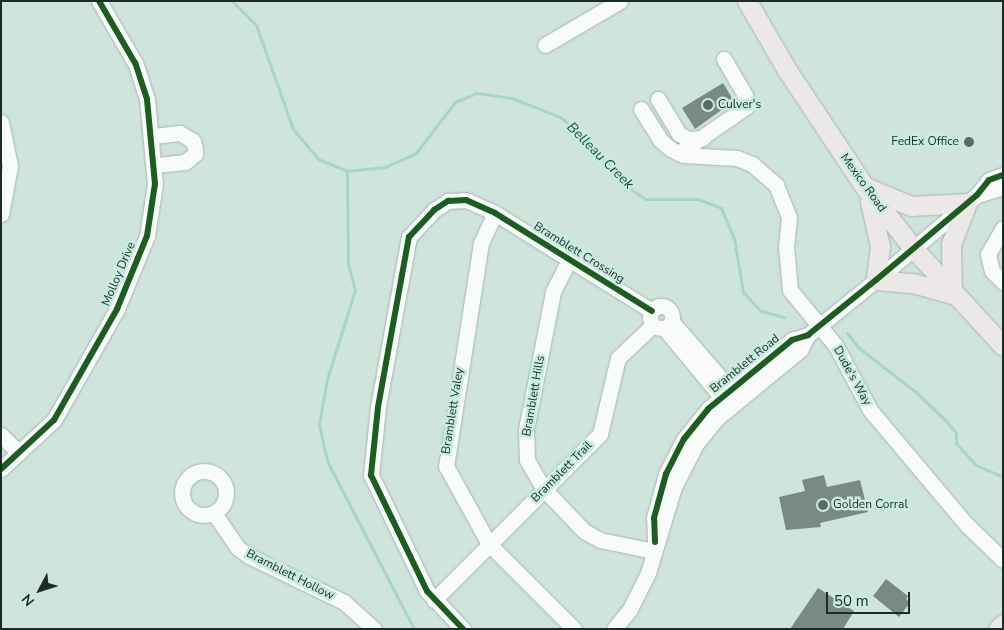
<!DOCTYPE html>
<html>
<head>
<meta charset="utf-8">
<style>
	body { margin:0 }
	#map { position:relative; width:1004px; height:630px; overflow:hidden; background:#cfe5dc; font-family:"Nunito Sans",sans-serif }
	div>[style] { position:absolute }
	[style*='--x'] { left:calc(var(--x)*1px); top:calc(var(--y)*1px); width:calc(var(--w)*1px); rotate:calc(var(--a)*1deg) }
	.stream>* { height:3px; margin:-1.5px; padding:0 1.5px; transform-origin:1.5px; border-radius:1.5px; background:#a7d6c5 }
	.building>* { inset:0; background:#798983 }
	.roads { filter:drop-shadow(0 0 1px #a6b6af) drop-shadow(0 0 1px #a6b6af) }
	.minor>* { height:15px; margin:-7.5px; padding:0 7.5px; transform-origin:7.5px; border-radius:7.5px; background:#f8fbfa }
	.minor>.ring { margin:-7.5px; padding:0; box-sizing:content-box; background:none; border:15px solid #f8fbfa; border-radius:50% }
	.major>* { height:19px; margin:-9.5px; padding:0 9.5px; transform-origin:9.5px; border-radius:9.5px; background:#ebe8e7 }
	.cycleway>* { height:6px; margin:-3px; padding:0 3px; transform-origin:3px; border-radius:3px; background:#1b5e20 }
	.dots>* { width:14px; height:14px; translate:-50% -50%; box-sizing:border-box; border:2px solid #c7edde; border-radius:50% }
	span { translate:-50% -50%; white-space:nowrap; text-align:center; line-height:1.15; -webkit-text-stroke:5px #c7edde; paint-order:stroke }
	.poi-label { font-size:12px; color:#1d2b26 }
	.left { translate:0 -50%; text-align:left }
	.right { translate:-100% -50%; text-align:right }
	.street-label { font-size:12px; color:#1d2b26 }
	.water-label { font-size:14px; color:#1a4a3c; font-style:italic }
	.frame { position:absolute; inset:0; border:2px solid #1d2b26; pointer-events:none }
	.north { position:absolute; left:15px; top:565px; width:50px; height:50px; -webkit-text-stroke:4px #c7edde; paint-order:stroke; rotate:230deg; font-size:14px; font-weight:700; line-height:20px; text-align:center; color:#1d2b26 }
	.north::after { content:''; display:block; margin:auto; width:18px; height:22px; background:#1d2b26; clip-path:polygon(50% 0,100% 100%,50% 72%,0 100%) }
	.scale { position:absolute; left:826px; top:592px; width:84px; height:22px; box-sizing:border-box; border:2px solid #1d2b26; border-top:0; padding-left:6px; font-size:15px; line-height:18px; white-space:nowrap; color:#1d2b26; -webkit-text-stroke:4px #c7edde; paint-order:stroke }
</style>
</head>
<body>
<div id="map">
	<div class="stream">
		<div style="--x:232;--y:1;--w:34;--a:45"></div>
		<div style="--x:256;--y:25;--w:110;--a:70.4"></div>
		<div style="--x:293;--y:129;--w:39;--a:50"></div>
		<div style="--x:318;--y:159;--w:31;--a:22"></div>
		<div style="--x:347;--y:171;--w:38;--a:-6"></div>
		<div style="--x:385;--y:167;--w:34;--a:-24"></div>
		<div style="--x:416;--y:153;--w:64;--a:-52.6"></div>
		<div style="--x:455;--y:102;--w:23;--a:-23"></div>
		<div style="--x:476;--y:93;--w:36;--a:8"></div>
		<div style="--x:512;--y:98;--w:52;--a:21.6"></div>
		<div style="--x:560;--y:117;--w:36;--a:39"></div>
		<div style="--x:588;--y:140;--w:60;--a:50.4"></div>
		<div style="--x:626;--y:186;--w:23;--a:34"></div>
		<div style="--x:645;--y:199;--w:53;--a:0"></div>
		<div style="--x:698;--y:199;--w:25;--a:21"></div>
		<div style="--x:721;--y:208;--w:33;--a:67"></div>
		<div style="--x:734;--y:238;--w:55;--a:80.5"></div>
		<div style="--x:743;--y:292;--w:26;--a:47"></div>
		<div style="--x:761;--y:311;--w:24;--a:15"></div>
		<div style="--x:347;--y:171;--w:93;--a:89.4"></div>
		<div style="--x:348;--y:264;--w:27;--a:75"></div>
		<div style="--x:355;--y:290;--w:93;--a:107.5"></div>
		<div style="--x:327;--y:379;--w:47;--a:99.9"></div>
		<div style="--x:319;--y:425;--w:39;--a:77"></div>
		<div style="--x:328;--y:463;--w:187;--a:62.6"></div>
		<div style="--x:847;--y:333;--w:19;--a:51"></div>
		<div style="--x:859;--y:348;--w:72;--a:37.7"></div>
		<div style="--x:916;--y:392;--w:42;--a:44"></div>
		<div style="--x:946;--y:421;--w:16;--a:50"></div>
		<div style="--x:956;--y:433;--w:10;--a:90"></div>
		<div style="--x:956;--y:443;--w:30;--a:48"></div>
		<div style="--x:976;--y:465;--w:30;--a:24"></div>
	</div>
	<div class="building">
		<div style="clip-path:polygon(723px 83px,734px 101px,695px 129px,682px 108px)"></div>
		<div style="clip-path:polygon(824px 475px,827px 487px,860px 480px,868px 512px,820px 523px,821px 527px,786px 530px,779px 497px,805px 491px,802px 480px)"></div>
		<div style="clip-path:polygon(886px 579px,908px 596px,906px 599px,910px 603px,899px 617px,873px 596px)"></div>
		<div style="clip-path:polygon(818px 588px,854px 611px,843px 629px,790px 629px)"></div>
	</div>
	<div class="roads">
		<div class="minor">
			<div style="--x:545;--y:45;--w:87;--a:-30.4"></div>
			<div style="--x:658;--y:99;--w:41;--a:59"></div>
			<div style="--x:679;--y:134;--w:10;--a:29"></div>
			<div style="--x:688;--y:139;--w:15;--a:-4"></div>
			<div style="--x:641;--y:109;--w:36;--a:58"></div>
			<div style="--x:660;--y:140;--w:14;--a:39"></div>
			<div style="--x:671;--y:149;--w:13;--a:27"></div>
			<div style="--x:683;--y:155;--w:54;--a:3.2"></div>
			<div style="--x:737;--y:158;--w:16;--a:22"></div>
			<div style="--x:752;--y:164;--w:32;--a:41"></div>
			<div style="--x:776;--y:185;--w:35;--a:68"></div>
			<div style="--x:789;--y:218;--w:28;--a:96"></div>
			<div style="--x:786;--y:246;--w:44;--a:84.8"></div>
			<div style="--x:790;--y:290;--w:72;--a:50.6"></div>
			<div style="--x:836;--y:346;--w:72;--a:62"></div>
			<div style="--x:870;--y:410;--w:150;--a:49.9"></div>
			<div style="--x:967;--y:525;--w:50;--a:44.2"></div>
			<div style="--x:1;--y:122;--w:45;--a:78.4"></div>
			<div style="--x:10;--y:166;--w:49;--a:100.6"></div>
			<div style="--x:152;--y:136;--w:28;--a:-6"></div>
			<div style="--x:180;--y:133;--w:15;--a:32"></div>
			<div style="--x:193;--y:141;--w:7;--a:74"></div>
			<div style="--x:195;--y:148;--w:6;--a:90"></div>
			<div style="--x:195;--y:154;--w:13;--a:141"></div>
			<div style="--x:185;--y:162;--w:30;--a:174"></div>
			<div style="--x:679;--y:153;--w:81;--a:-34.5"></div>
			<div style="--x:746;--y:107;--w:12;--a:-95"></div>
			<div style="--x:745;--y:95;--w:42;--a:-120.3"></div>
			<div style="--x:977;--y:195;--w:27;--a:-17"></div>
			<div style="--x:495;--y:213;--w:33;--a:115"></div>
			<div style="--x:481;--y:243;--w:226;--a:98.9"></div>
			<div style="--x:446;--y:466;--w:89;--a:61.1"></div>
			<div style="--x:489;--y:544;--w:120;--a:45"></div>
			<div style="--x:1003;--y:228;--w:30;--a:120"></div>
			<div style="--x:988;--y:254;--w:17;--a:77"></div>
			<div style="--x:992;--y:271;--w:16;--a:45"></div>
			<div style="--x:568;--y:262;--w:34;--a:117"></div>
			<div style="--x:553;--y:292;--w:141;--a:101.1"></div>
			<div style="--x:526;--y:430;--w:30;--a:88"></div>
			<div style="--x:527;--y:460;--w:34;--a:60"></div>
			<div style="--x:544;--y:489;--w:58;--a:46.4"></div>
			<div style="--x:584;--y:531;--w:18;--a:29"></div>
			<div style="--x:600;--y:540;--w:54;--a:11.7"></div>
			<div class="ring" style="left:650px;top:306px;width:7px;height:7px"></div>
			<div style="--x:672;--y:322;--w:98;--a:49.1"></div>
			<div style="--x:664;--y:328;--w:99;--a:50.3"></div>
			<div style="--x:1;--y:435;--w:25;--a:45"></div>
			<div style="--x:1;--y:469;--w:72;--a:-42.8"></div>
			<div style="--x:54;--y:420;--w:128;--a:-60.4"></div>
			<div style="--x:117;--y:309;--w:79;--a:-67.7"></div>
			<div style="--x:147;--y:236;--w:53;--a:-81.3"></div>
			<div style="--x:155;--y:184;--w:85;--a:-95.4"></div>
			<div style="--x:147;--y:99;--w:38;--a:-108"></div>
			<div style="--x:135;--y:63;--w:72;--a:-120.1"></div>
			<div class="ring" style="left:182px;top:471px;width:29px;height:29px"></div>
			<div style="--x:214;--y:513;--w:42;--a:55.6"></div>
			<div style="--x:238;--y:548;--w:14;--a:36"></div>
			<div style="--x:249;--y:556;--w:106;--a:25.8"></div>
			<div style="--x:344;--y:602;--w:40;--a:42"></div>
			<div style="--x:655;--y:542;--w:24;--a:-92"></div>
			<div style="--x:654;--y:518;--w:46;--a:-74.7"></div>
			<div style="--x:666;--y:474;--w:39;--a:-63"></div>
			<div style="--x:684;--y:439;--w:38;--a:-51"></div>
			<div style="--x:708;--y:409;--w:109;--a:-39.4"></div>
			<div style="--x:792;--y:340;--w:17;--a:-17"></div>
			<div style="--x:808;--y:335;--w:87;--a:-39"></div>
			<div style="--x:876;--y:280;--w:132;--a:-40.1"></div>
			<div style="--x:977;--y:195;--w:19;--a:-51"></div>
			<div style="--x:989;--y:180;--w:15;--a:-20"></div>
			<div style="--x:434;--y:600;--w:235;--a:-45"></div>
			<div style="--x:600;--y:434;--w:78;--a:-76.7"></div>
			<div style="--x:618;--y:358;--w:48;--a:-43.3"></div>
			<div style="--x:463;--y:629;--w:52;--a:-133.5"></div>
			<div style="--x:427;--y:591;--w:129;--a:-115.8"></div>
			<div style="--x:371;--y:475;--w:68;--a:-84.1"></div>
			<div style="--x:378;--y:407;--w:173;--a:-79.7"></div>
			<div style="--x:409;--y:237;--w:37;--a:-47"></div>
			<div style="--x:434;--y:210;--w:17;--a:-33"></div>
			<div style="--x:448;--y:201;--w:18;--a:-3"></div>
			<div style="--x:466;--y:200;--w:32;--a:24"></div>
			<div style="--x:495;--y:213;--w:185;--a:32"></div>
			<div style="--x:614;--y:629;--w:26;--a:-51"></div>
			<div style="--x:630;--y:609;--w:40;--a:-63.4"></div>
			<div style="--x:648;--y:573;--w:90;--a:-73.2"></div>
			<div style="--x:674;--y:487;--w:48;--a:-62.9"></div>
			<div style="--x:696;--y:444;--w:32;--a:-51"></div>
			<div style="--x:716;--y:419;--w:109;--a:-39.4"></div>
			<div style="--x:800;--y:350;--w:17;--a:-62"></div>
		</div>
		<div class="major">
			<div style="--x:747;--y:1;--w:80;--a:59.9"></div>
			<div style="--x:787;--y:70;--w:139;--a:56.4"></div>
			<div style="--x:864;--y:186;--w:79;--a:51.7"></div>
			<div style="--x:913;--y:248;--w:133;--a:47.4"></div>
			<div style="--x:868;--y:188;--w:47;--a:22.7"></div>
			<div style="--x:911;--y:206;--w:56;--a:-3.1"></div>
			<div style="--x:967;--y:203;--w:44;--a:111.3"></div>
			<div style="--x:951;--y:244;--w:50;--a:88.9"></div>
			<div style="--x:870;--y:202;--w:45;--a:77.2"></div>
			<div style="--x:880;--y:246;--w:34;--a:97"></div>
			<div style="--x:876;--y:280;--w:37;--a:5"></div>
			<div style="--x:913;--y:283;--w:41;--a:15.8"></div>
			<div style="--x:998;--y:629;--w:7;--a:-45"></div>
		</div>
	</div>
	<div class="cycleway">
		<div style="--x:1;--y:469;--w:72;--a:-42.8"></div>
		<div style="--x:54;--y:420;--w:128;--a:-60.4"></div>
		<div style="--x:117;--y:309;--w:79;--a:-67.7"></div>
		<div style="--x:147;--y:236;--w:53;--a:-81.3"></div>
		<div style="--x:155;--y:184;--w:85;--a:-95.4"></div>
		<div style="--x:147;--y:99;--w:38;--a:-108"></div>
		<div style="--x:135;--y:63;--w:72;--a:-120.1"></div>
		<div style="--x:655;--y:542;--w:24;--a:-92"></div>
		<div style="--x:654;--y:518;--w:46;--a:-74.7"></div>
		<div style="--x:666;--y:474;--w:39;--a:-63"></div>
		<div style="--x:684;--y:439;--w:38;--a:-51"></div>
		<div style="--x:708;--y:409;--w:109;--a:-39.4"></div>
		<div style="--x:792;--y:340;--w:17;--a:-17"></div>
		<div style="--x:808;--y:335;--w:87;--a:-39"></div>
		<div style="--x:876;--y:280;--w:132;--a:-40.1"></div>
		<div style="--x:977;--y:195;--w:19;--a:-51"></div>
		<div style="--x:989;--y:180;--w:15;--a:-20"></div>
		<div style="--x:463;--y:629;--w:52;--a:-133.5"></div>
		<div style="--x:427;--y:591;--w:129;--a:-115.8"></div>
		<div style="--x:371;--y:475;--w:68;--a:-84.1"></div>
		<div style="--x:378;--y:407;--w:173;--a:-79.7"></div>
		<div style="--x:409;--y:237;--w:37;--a:-47"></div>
		<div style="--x:434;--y:210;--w:17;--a:-33"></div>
		<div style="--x:448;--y:201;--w:18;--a:-3"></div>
		<div style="--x:466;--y:200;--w:32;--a:24"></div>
		<div style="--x:495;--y:213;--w:185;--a:32"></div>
	</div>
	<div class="dots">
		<div style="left:708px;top:105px;background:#5b6c66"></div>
		<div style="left:969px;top:142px;background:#5b6c66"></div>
		<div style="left:823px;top:505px;background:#5b6c66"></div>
	</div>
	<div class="poi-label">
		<span class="left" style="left:718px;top:105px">Culver's</span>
		<span class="right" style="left:959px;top:142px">FedEx Office</span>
		<span class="left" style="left:833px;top:505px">Golden Corral</span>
	</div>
	<div class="street-label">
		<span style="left:863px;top:183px;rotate:54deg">Mexico Road</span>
		<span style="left:579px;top:253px;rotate:32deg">Bramblett Crossing</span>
		<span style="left:119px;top:274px;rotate:-67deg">Molloy Drive</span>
		<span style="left:745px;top:364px;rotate:-39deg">Bramblett Road</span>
		<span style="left:852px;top:376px;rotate:61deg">Dude's Way</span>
		<span style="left:534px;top:396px;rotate:-80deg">Bramblett Hills</span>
		<span style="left:453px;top:411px;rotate:-81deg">Bramblett Valey</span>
		<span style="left:562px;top:472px;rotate:-45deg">Bramblett Trail</span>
		<span style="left:290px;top:575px;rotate:27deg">Bramblett Hollow</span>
	</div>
	<div class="water-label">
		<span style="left:600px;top:156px;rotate:45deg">Belleau Creek</span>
	</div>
	<div class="frame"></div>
	<div class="north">N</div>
	<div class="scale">50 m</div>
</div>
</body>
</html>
